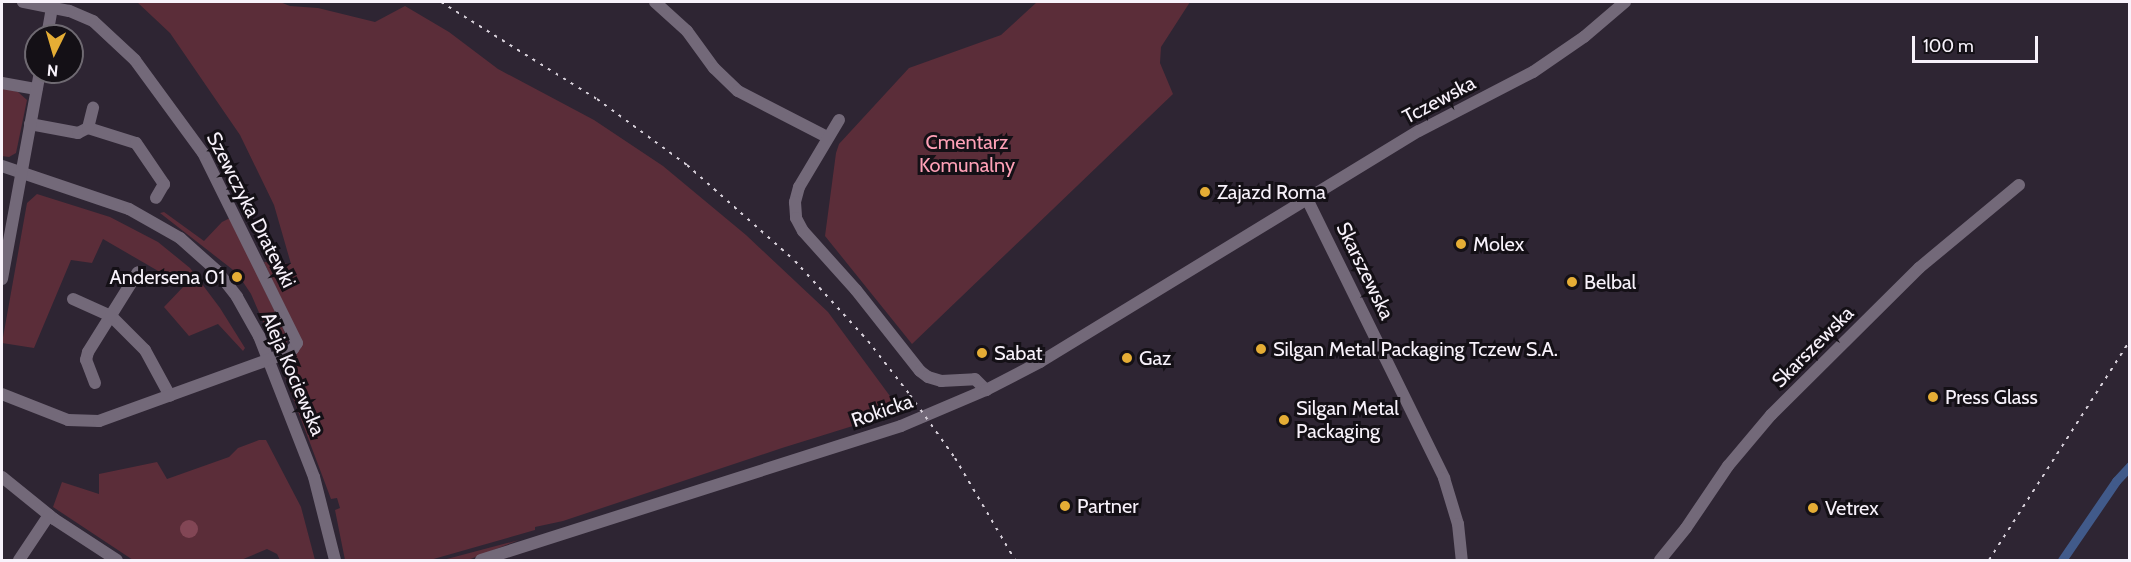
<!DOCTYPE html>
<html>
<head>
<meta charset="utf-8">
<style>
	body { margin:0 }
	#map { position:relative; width:2131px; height:562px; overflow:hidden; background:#2e2533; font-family:Cabin,sans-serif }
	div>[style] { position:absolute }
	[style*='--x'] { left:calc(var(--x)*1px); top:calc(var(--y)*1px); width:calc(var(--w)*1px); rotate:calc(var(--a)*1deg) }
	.green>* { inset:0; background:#5b2d39 }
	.forest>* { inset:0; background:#824655 }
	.round { border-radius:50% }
	.canal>* { height:9px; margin:-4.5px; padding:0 4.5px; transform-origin:4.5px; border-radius:4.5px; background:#415a8a }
	.minor>* { height:12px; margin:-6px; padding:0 6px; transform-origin:6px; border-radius:6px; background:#736979 }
	.rail>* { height:2px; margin-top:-1px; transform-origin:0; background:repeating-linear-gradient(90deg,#d8d1db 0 3px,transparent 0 9px) }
	.dots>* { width:16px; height:16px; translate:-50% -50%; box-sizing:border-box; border:3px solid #141016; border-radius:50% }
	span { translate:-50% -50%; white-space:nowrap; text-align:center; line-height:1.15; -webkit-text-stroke:6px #141016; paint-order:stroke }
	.street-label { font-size:20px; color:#f8f2fb }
	.park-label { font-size:20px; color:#fea0b6 }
	.poi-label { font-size:20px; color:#f8f2fb }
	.left { translate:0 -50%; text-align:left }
	.right { translate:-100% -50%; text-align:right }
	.frame { position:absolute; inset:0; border:3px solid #f8f2fb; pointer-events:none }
	.north { position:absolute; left:24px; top:24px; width:60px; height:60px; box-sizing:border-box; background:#141016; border:2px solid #6f6a72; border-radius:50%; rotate:185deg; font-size:16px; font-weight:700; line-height:24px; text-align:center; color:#f8f2fb }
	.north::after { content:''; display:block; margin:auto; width:21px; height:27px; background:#e5ad35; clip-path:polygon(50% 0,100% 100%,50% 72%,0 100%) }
	.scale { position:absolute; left:1912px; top:36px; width:126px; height:27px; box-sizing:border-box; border:3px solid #f8f2fb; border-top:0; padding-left:8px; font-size:18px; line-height:21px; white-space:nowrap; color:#f8f2fb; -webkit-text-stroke:4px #141016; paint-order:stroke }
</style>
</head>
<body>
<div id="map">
	<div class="green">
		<div style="clip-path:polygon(137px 2px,280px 2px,290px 6px,318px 8px,375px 22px,405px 6px,449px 32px,498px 69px,594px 120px,663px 166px,746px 235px,828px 312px,901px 411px,782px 448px,563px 521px,535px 527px,535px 530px,430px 560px,345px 560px,335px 510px,340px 508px,337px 498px,331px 499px,284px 374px,285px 365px,295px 357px,301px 345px,264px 262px,291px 264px,274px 205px,240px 135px,170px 33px)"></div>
		<div style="clip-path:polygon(1037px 2px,1190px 2px,1161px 47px,1160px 63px,1173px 94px,912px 344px,825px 236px,836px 153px,839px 144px,909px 68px,1001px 35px)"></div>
		<div style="clip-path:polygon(2px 88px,18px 92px,27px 100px,16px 153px,9px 157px,2px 156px)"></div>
		<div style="clip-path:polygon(37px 194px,110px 217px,158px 242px,190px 268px,220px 308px,245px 348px,243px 351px,218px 324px,189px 336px,164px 307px,184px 286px,103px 239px,92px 263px,71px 260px,34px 348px,2px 343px,27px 203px)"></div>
		<div style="clip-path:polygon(164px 212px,204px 241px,222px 222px,230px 218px,288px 339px,286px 346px,279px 346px,271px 340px,251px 294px,237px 273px,160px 213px)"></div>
		<div style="clip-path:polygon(259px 440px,266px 440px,301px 507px,315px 560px,280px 560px,277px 554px,267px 549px,241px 560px,133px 560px,53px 507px,62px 482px,99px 494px,99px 474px,157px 462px,167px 479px,229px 457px,238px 448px)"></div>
		<div style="clip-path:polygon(519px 540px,468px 560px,443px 560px)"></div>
	</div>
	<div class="forest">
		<div class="round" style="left:180px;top:520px;width:18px;height:18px"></div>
	</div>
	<div class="canal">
		<div style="--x:2062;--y:560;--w:96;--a:-55.6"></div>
		<div style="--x:2116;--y:481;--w:21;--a:-47"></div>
	</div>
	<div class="minor">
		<div style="--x:655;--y:2;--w:43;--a:42.2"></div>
		<div style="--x:687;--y:31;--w:46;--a:53.9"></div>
		<div style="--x:714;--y:68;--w:33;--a:44"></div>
		<div style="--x:738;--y:91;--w:100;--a:27.3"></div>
		<div style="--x:47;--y:36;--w:35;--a:-80"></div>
		<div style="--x:2;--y:83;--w:35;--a:10"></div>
		<div style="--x:839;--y:120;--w:78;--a:120.8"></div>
		<div style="--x:799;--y:187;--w:16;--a:105"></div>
		<div style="--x:795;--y:202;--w:16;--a:86"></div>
		<div style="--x:796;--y:218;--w:15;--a:62"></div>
		<div style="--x:803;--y:231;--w:79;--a:48.1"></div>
		<div style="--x:856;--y:290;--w:103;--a:51.7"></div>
		<div style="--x:920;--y:371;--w:10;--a:37"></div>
		<div style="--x:928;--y:377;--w:14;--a:17"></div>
		<div style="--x:941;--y:381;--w:34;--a:-3"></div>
		<div style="--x:975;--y:379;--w:16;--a:45"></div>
		<div style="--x:30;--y:124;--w:49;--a:10.6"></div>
		<div style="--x:78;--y:133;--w:11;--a:-27"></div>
		<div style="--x:88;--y:128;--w:50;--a:17.4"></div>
		<div style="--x:136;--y:143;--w:50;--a:55.7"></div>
		<div style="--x:164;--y:184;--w:16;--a:120"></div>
		<div style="--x:88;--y:128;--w:21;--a:-76"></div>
		<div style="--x:2;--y:166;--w:134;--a:18.7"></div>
		<div style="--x:129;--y:209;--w:59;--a:29.6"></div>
		<div style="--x:180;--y:238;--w:50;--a:41.7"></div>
		<div style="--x:217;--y:271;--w:33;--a:52"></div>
		<div style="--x:237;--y:297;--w:45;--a:60.6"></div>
		<div style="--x:259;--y:336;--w:151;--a:68.7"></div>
		<div style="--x:314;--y:477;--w:86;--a:75.8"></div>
		<div style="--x:1307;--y:199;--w:311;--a:63.8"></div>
		<div style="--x:1444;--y:478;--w:48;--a:73.1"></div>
		<div style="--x:1458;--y:524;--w:36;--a:84"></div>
		<div style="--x:2;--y:279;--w:210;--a:-79.6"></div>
		<div style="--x:73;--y:299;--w:42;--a:24.1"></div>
		<div style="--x:111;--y:316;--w:48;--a:45"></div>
		<div style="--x:145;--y:350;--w:52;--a:61.5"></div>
		<div style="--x:95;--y:383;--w:25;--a:-111"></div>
		<div style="--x:86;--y:360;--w:8;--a:-76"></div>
		<div style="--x:88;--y:352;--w:94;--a:-58"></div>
		<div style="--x:2;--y:394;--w:71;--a:21.5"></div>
		<div style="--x:68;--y:420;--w:31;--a:2"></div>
		<div style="--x:99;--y:421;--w:191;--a:-19.9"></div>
		<div style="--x:279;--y:356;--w:16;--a:-27"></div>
		<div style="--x:293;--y:349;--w:7;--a:-56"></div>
		<div style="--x:297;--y:343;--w:212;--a:-116.3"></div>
		<div style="--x:203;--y:153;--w:115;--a:-126.2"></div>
		<div style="--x:135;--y:60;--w:57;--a:-137.1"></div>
		<div style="--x:93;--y:21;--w:26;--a:-157"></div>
		<div style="--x:69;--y:11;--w:47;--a:-168.9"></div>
		<div style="--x:2;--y:477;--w:67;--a:38.9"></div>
		<div style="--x:54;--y:519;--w:75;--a:33.1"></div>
		<div style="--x:19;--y:560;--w:54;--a:-56.3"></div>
		<div style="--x:481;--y:560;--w:441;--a:-17.7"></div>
		<div style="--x:901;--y:426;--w:92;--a:-23"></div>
		<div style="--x:986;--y:390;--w:61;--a:-27.4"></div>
		<div style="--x:1040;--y:362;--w:444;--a:-31.4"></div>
		<div style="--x:1419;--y:131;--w:128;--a:-27.4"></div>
		<div style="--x:1533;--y:72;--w:62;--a:-34.5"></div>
		<div style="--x:1584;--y:37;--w:54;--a:-40.5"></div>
		<div style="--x:1660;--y:560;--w:41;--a:-50.9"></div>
		<div style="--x:1686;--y:528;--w:75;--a:-55.9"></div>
		<div style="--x:1728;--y:466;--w:67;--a:-49.9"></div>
		<div style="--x:1771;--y:415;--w:209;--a:-44.8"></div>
		<div style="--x:1919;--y:268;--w:130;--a:-39.7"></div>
	</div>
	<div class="rail">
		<div style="--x:441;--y:2;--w:184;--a:31.9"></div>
		<div style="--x:597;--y:99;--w:112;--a:36.3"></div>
		<div style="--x:687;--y:165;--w:144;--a:41.6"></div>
		<div style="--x:795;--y:261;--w:108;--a:47.6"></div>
		<div style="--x:868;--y:341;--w:68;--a:52.1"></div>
		<div style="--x:910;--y:395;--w:77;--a:54.5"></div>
		<div style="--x:955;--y:458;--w:118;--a:59.5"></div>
		<div style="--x:1989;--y:560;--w:261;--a:-57.3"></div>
	</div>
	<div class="dots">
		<div style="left:1205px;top:192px;background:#e5ad35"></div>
		<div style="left:1461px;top:244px;background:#e5ad35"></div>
		<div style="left:237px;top:277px;background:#e5ad35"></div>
		<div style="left:1572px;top:282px;background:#e5ad35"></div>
		<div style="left:1261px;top:349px;background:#e5ad35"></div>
		<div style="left:982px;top:353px;background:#e5ad35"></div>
		<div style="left:1127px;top:358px;background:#e5ad35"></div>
		<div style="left:1933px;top:397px;background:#e5ad35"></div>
		<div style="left:1284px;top:420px;background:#e5ad35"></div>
		<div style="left:1065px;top:506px;background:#e5ad35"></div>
		<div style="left:1813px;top:508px;background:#e5ad35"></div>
	</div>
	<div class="street-label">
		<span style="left:1439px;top:100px;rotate:-28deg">Tczewska</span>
		<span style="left:251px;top:210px;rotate:63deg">Szewczyka Dratewki</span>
		<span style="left:1365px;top:271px;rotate:64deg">Skarszewska</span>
		<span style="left:1813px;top:347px;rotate:-45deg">Skarszewska</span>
		<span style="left:293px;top:374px;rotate:67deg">Aleja Kociewska</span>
		<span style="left:882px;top:411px;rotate:-19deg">Rokicka</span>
	</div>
	<div class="park-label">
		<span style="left:967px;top:154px">Cmentarz<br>Komunalny</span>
	</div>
	<div class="poi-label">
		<span class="left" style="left:1217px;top:192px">Zajazd Roma</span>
		<span class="left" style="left:1473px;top:244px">Molex</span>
		<span class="right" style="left:225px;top:277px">Andersena 01</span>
		<span class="left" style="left:1584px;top:282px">Belbal</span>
		<span class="left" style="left:1273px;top:349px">Silgan Metal Packaging Tczew S.A.</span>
		<span class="left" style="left:994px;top:353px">Sabat</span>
		<span class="left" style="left:1139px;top:358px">Gaz</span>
		<span class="left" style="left:1945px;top:397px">Press Glass</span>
		<span class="left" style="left:1296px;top:420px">Silgan Metal<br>Packaging</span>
		<span class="left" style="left:1077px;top:506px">Partner</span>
		<span class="left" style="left:1825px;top:508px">Vetrex</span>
	</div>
	<div class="frame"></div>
	<div class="north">N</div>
	<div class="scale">100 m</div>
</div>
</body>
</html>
